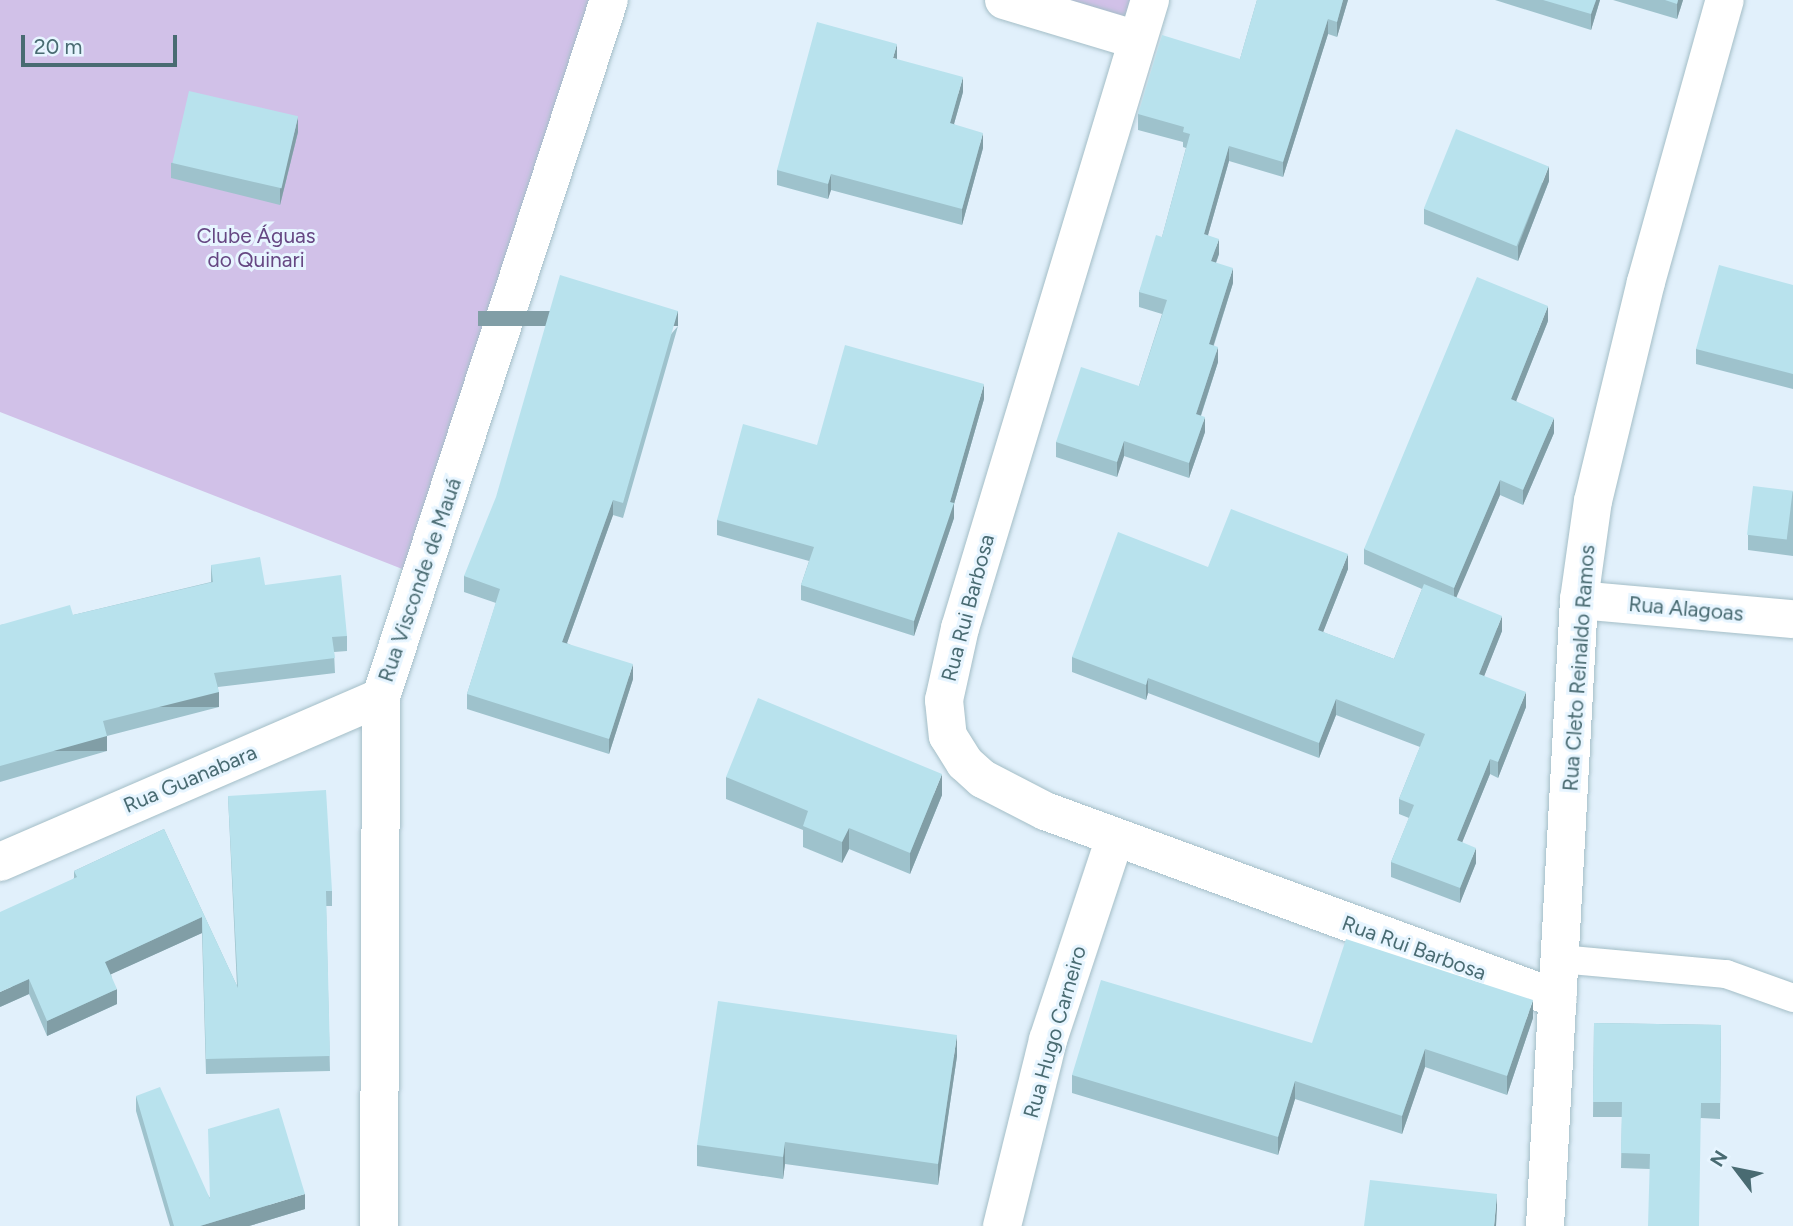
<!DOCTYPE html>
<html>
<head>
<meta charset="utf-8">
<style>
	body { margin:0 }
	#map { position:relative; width:1793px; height:1226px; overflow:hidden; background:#e1f0fb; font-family:Figtree,sans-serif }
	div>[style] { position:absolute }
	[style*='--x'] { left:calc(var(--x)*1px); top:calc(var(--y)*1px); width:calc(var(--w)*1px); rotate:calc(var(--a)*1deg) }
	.green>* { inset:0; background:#d1c1e8 }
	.roads { filter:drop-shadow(0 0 2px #a4bec7) drop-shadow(0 0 2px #a4bec7) }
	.lane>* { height:28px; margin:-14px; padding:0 14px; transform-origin:14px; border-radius:14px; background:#fff }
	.street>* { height:38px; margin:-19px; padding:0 19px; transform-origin:19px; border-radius:19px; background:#fff }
	.wall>* { inset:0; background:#9ec2cc }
	.shaded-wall>* { inset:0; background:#819ea6; transform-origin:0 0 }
	.building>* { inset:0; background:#b8e2ed; transform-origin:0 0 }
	span { translate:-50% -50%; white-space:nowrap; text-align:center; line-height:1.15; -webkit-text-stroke:6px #e7f5ff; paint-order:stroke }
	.park-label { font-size:21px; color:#664783 }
	.street-label { font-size:21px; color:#496b72 }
	.north { position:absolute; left:1702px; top:1135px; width:70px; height:70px; -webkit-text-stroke:5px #e7f5ff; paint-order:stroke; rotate:302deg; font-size:19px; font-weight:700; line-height:28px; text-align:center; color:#496b72 }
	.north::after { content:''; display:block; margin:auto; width:24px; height:32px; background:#496b72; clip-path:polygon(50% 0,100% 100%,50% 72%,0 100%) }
	.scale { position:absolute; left:21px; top:35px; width:156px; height:32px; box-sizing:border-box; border:4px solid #496b72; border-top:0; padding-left:9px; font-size:21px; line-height:24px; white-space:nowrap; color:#496b72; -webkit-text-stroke:5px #e7f5ff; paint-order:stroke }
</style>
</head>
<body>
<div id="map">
	<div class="green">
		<div style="clip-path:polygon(0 0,594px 0,410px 572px,0 412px)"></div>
		<div style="clip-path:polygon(1064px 0,1130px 0,1125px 19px)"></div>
	</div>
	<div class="roads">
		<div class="lane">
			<div style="--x:1560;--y:959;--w:167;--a:5.2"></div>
			<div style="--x:1726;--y:974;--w:71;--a:19.7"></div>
		</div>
		<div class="street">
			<div style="--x:1004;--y:0;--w:139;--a:16.7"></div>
			<div style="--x:1150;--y:0;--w:656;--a:106.83"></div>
			<div style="--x:960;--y:628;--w:74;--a:102.5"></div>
			<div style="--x:944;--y:700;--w:36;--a:84"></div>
			<div style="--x:948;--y:736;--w:32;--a:58"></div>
			<div style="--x:965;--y:763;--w:24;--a:42"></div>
			<div style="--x:983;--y:779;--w:70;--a:27.3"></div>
			<div style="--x:1045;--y:811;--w:546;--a:20.13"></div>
			<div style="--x:1579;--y:600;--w:215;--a:5.1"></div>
			<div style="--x:0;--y:862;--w:415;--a:-23.4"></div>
			<div style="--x:379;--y:1226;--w:529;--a:-89.78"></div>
			<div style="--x:381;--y:697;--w:733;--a:-71.89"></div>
			<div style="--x:1002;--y:1226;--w:192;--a:-76.1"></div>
			<div style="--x:1048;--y:1040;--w:211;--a:-71.7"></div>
			<div style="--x:1545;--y:1226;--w:627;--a:-86.89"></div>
			<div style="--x:1579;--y:600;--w:100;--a:-82"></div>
			<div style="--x:1593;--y:501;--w:225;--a:-76.4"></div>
			<div style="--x:1646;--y:282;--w:293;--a:-74.4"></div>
		</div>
	</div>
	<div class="wall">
		<div style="clip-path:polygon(1257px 0,1348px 0,1337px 37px,1328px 34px,1283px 177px,1229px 161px,1208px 235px,1219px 254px,1216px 263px,1233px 283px,1214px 345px,1218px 362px,1201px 416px,1205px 432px,1189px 478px,1124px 456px,1117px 477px,1056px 457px,1056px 442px,1139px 386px,1162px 314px,1139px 307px,1139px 292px,1162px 237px,1186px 148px,1183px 147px,1183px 142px,1138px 130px,1138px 114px,1240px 59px)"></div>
		<div style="clip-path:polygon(1495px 0,1600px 0,1591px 30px)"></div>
		<div style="clip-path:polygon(1613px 0,1683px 0,1677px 19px)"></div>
		<div style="clip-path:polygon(963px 92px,954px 124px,983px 148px,962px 225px,831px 190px,828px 199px,777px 185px,777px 170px)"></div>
		<div style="clip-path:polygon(298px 132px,280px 205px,171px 178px,171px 163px)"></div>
		<div style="clip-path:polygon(1549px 181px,1518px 261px,1424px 224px,1424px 209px)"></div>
		<div style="clip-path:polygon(1793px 285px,1793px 389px,1696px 364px,1696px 349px)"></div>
		<div style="clip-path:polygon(1548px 321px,1516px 401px,1554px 433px,1523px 505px,1500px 495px,1456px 597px,1502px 631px,1484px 676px,1526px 707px,1498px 778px,1490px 774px,1462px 842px,1476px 863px,1460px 903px,1391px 877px,1391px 862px,1409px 818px,1399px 814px,1399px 799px,1420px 747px,1336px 715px,1319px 758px,1148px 693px,1146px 700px,1072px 672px,1072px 657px,1208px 567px,1348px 569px,1323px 632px,1394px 659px,1422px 589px,1364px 564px,1364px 549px)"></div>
		<div style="clip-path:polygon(678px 326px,623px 518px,613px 515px,567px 643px,633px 679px,609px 754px,467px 709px,467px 694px,496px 603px,464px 592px,464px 576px)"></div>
		<div style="clip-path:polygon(984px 399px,954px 504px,954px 518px,914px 636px,801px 600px,801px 585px,809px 561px,717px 535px,717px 520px,817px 445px)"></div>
		<div style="clip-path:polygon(1793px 491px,1793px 556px,1748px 550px,1748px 535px)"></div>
		<div style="clip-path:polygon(211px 565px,265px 585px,347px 636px,347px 651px,334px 652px,335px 673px,218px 687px,219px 707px,107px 736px,107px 751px,0 782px,0 625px,73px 615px,211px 582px)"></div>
		<div style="clip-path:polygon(726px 777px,942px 795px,910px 874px,849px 849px,842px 863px,803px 847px,803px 830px,726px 799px)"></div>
		<div style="clip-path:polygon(228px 796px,332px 891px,332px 906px,326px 906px,330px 1071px,206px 1074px,202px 933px,111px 974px,117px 1004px,47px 1036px,29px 994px,0 1007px,74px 878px,74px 871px,164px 829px,237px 986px)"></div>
		<div style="clip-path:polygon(1533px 1018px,1507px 1095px,1425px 1067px,1402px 1134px,1295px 1099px,1278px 1155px,1072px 1093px,1072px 1075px,1312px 1043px)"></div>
		<div style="clip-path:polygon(1594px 1023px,1721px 1025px,1720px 1119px,1701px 1118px,1650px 1169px,1621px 1168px,1622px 1117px,1593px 1117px)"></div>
		<div style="clip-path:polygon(957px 1056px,938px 1185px,785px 1164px,783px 1179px,697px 1166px,697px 1145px)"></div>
		<div style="clip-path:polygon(136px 1096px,210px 1198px,305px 1209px,249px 1226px,170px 1226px,136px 1111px)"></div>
	</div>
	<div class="shaded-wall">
		<div style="clip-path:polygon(1343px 0,1348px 0,1337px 37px,1337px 22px)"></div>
		<div style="clip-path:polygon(1596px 0,1600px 0,1591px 30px,1591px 14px)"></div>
		<div style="clip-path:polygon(1678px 0,1683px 0,1677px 19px,1677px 4px)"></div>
		<div style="clip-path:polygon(1328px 19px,1328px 34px,1283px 177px,1283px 162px)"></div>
		<div style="clip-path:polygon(897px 44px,897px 59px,893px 58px)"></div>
		<div style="clip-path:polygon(963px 77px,963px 92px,950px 138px,950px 123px)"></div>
		<div style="clip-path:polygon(298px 117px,298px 132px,280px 205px,280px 190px)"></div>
		<div style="clip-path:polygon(983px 133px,983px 148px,962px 225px,962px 209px)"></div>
		<div style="clip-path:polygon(1229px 146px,1229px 161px,1204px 249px,1204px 234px)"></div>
		<div style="clip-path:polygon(1549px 166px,1549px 181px,1518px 261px,1518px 246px)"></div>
		<div style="clip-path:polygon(831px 174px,831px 190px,828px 199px,828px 184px)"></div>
		<div style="clip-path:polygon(1219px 239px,1219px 254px,1211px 276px,1211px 261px)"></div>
		<div style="clip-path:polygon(1233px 268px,1233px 283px,1209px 359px,1209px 344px)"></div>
		<div style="clip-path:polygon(1548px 306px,1548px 321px,1511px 414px,1511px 399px)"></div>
		<div style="left:678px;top:311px;width:15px;height:200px;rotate:90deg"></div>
		<div style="clip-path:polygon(1218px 347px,1218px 362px,1196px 430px,1196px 414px)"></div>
		<div style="clip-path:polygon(984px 384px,984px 399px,954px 504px,954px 518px,914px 636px,914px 621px,950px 502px)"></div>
		<div style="clip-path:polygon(1205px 417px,1205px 432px,1189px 478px,1189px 463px)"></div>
		<div style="clip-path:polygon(1554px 418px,1554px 433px,1523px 505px,1523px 490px)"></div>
		<div style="clip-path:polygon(1124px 441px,1124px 456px,1117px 477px,1117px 462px)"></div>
		<div style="clip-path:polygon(1500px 480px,1500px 495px,1454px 603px,1454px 588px)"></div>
		<div style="clip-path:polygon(613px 500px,613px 515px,562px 657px,562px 642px)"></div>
		<div style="clip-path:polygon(1348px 554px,1348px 569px,1318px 645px,1318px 630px)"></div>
		<div style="clip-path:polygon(1502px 616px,1502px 631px,1479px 689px,1479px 674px)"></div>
		<div style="clip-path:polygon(633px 664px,633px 679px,609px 754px,609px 739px)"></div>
		<div style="clip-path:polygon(1148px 678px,1148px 693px,1146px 700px,1146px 685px)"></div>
		<div style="left:219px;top:692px;width:15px;height:120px;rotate:90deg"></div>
		<div style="clip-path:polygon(1526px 692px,1526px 707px,1498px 778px,1498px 762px)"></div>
		<div style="clip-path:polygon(1336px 699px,1336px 715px,1319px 758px,1319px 743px)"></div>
		<div style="left:107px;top:736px;width:15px;height:111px;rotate:90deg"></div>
		<div style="clip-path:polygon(1490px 759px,1490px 774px,1457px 855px,1457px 840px)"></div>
		<div style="clip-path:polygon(942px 774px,942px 795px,910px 874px,910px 853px)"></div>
		<div style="clip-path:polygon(849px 828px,849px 849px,842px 863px,842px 842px)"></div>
		<div style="clip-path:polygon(1476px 848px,1476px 863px,1460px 903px,1460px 888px)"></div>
		<div style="clip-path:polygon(202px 917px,202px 933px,105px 977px,105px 962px)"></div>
		<div style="clip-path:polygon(29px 979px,29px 994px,0 1007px,0 992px)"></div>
		<div style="clip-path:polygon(117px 989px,117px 1004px,47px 1036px,47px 1021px)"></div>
		<div style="clip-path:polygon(1533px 1000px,1533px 1018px,1507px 1095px,1507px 1076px)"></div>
		<div style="clip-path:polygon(957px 1035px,957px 1056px,938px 1185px,938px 1164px)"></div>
		<div style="clip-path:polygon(1425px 1049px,1425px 1067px,1402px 1134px,1402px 1116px)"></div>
		<div style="clip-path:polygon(1295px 1081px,1295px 1099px,1278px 1155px,1278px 1137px)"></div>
		<div style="clip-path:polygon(785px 1142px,785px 1164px,783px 1179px,783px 1157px)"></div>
		<div style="clip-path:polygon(305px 1194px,305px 1209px,249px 1226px,200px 1226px)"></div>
		<div style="clip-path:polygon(1497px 1194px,1497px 1209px,1496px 1226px,1494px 1226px)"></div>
	</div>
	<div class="building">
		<div style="clip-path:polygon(1257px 0,1343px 0,1337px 22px,1328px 19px,1283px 162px,1229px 146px,1204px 234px,1219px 239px,1211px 261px,1233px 268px,1209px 344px,1218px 347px,1196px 414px,1205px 417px,1189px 463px,1124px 441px,1117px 462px,1056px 442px,1081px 367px,1139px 386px,1167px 300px,1139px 292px,1156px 235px,1162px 237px,1190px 134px,1183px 132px,1184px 127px,1138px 114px,1162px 35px,1240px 59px)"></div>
		<div style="clip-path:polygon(1543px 0,1596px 0,1591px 14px)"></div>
		<div style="clip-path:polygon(1665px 0,1678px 0,1677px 4px)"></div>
		<div style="clip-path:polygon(817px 22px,897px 44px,893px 58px,963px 77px,950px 123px,983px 133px,962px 209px,831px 174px,828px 184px,777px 170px)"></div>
		<div style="left:189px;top:91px;width:112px;height:74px;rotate:13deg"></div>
		<div style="left:1456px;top:129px;width:100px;height:86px;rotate:22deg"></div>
		<div style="clip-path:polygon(1719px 265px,1793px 285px,1793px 374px,1696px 349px)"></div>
		<div style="clip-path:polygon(560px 275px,678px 311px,623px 503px,613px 500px,562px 642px,633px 664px,609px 739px,467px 694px,500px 589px,464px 576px,496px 497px)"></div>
		<div style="clip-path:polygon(1477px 277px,1548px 306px,1511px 399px,1554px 418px,1523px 490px,1500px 480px,1454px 588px,1364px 549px)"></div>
		<div style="clip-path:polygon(845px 345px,984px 384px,950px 502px,954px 503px,914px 621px,801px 585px,814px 547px,717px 520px,743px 424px,817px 445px)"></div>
		<div style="left:1753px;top:486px;width:40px;height:49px;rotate:7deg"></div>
		<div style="clip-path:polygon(1231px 509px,1348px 554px,1318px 630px,1394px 659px,1424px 584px,1502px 616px,1479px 674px,1526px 692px,1498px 762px,1490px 759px,1457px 840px,1476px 848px,1460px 888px,1391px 862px,1414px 805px,1399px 799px,1425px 734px,1336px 699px,1319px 743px,1148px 678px,1146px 685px,1072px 657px,1118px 532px,1208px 567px)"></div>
		<div style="clip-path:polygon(260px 557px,265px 585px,341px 575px,347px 636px,332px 637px,335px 658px,214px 673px,219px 692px,103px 721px,107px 736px,0 766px,0 625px,70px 605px,73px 615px,213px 582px,211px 565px)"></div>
		<div style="clip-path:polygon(758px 698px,942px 774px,910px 853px,849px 828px,842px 842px,803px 826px,808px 811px,726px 777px)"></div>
		<div style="clip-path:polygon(326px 790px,332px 891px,326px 891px,330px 1056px,206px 1059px,202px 917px,105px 962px,117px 989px,47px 1021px,29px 979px,0 992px,0 912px,77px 877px,74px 871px,164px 829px,238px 988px,228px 796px)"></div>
		<div style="clip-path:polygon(1346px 939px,1533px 1000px,1507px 1076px,1425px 1049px,1402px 1116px,1295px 1081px,1278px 1137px,1072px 1075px,1101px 980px,1312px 1043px)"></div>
		<div style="clip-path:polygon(718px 1001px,957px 1035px,938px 1164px,785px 1142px,783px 1157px,697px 1145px)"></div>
		<div style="clip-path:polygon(1594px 1023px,1721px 1025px,1720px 1103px,1701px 1103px,1699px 1226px,1648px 1226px,1650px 1154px,1621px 1153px,1622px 1102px,1593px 1102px)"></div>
		<div style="clip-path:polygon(160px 1087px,210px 1199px,208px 1129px,279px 1108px,305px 1194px,200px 1226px,174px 1226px,136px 1096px)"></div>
		<div style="clip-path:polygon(1370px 1180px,1497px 1194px,1494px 1226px,1364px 1226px)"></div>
	</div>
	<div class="park-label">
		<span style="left:256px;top:248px">Clube Águas<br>do Quinari</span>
	</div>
	<div class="street-label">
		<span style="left:420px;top:580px;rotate:-71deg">Rua Visconde de Mauá</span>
		<span style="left:968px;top:608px;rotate:-75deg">Rua Rui Barbosa</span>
		<span style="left:1686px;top:609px;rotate:5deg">Rua Alagoas</span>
		<span style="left:1579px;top:668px;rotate:-86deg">Rua Cleto Reinaldo Ramos</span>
		<span style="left:190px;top:779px;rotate:-23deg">Rua Guanabara</span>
		<span style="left:1414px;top:948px;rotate:20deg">Rua Rui Barbosa</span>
		<span style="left:1055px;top:1032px;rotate:-74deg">Rua Hugo Carneiro</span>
	</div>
	<div class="north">N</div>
	<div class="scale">20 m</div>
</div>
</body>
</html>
